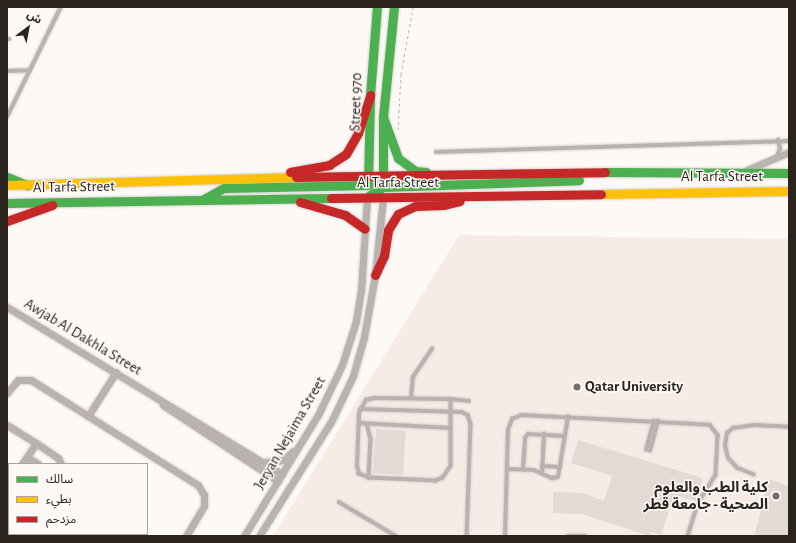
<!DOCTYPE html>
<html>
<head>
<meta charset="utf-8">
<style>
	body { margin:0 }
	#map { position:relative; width:796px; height:543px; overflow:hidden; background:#fcf9f7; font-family:"Alegreya Sans","Noto Sans Arabic",sans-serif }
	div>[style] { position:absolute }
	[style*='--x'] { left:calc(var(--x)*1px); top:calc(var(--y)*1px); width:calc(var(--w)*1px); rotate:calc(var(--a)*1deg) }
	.built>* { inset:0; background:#f7ece5 }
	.building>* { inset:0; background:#e4d9d4; transform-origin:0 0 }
	.path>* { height:1px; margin-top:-0.5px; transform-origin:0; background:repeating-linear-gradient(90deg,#b9b3b2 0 3px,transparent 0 6px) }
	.roads { filter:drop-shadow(0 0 1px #d6d2d1) drop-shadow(0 0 1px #d6d2d1) }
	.lane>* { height:3.5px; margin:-1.75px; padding:0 1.75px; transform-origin:1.75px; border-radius:1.75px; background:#bab2b1 }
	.street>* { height:7px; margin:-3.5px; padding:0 3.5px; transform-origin:3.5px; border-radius:3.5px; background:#bab2b1 }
	.fast>* { height:9px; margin:-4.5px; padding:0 4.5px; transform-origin:4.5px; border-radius:4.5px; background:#4caf50 }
	.slow>* { height:9px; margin:-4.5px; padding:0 4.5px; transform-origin:4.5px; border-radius:4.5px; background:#ffc107 }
	.jam>* { height:9px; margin:-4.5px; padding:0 4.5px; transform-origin:4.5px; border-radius:4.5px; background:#c62828 }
	.dots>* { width:11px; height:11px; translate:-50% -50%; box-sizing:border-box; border:2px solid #fdf9f6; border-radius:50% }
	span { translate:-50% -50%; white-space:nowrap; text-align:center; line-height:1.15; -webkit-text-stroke:3px #fdf9f6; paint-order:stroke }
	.street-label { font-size:15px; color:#2b231e }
	.poi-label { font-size:15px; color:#2b231e; font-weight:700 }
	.left { translate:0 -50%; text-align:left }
	.right { translate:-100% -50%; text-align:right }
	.frame { position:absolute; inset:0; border:8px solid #2b231e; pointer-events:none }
	.legend { position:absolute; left:8px; top:463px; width:140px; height:72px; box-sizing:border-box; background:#fdf9f6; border:1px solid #a9a3a0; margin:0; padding:5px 7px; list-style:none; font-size:12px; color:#2b231e }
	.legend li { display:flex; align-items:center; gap:8px; height:20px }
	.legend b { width:20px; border:1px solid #a9a3a0 }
	.north { position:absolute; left:8px; top:8px; width:40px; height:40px; -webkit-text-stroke:3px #fdf9f6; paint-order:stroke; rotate:32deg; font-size:11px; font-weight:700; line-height:16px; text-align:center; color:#2b231e }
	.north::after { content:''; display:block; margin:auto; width:14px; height:18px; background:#2b231e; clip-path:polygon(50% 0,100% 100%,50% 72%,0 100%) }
</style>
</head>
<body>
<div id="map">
	<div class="built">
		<div style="clip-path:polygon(459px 235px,789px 239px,789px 536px,273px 536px)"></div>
	</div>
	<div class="building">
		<div style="left:376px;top:429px;width:30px;height:44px;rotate:4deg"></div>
		<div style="clip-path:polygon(578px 440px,703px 478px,696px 501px,674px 495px,661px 535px,651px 532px,650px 536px,582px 514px,553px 513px,553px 492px,583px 493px,604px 501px,612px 476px,571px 463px)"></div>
		<div style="clip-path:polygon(769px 479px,789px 486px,789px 536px,754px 536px)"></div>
	</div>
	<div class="path">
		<div style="--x:398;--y:130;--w:56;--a:-86.9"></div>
		<div style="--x:401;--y:74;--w:68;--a:-79.8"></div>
	</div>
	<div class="roads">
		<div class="lane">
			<div style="--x:7;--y:39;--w:2;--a:0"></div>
			<div style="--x:7;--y:71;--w:23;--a:-2"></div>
			<div style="--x:7;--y:117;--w:123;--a:-63.9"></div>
			<div style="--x:436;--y:152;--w:353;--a:-1.8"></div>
			<div style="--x:777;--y:156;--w:8;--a:-67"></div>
			<div style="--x:780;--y:149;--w:9;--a:-103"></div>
			<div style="--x:411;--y:398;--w:21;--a:-85"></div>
			<div style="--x:413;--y:377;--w:34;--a:-56"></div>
			<div style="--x:451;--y:399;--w:67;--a:90"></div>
			<div style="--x:451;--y:466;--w:14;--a:124"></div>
			<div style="--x:443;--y:478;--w:8;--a:157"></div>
			<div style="--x:436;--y:481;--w:67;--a:-177.4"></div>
			<div style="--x:369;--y:478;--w:11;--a:-158"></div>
			<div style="--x:359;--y:474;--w:8;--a:-104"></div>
			<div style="--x:357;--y:466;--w:53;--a:-87.8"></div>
			<div style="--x:359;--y:413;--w:15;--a:-62"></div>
			<div style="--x:366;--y:400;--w:8;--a:-14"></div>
			<div style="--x:374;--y:398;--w:77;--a:0.7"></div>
			<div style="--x:451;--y:399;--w:18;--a:6"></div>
			<div style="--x:360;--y:409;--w:102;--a:1.7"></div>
			<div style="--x:462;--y:412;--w:7;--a:27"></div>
			<div style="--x:468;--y:415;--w:9;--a:72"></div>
			<div style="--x:471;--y:424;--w:112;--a:92"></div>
			<div style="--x:359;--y:423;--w:92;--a:3.1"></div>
			<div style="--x:367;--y:424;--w:16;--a:75"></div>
			<div style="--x:371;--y:439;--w:39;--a:93"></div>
			<div style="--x:646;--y:450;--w:30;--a:-75"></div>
			<div style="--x:650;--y:451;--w:31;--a:-75"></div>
			<div style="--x:542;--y:466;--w:18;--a:3"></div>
			<div style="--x:507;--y:469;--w:27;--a:2"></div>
			<div style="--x:534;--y:470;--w:20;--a:24"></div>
			<div style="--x:552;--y:478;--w:6;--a:-9"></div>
			<div style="--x:558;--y:477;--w:61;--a:-80.5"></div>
			<div style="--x:523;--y:469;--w:31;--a:-86"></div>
			<div style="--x:525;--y:438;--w:5;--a:-53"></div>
			<div style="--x:528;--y:434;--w:36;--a:3"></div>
			<div style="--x:542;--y:473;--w:39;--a:-87"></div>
			<div style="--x:754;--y:475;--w:18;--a:-158"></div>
			<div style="--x:737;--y:468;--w:13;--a:-132"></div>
			<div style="--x:728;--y:458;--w:12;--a:-104"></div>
			<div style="--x:725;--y:446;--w:13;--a:-81"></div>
			<div style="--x:727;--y:433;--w:8;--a:-40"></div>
			<div style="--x:733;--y:428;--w:21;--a:-8"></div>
			<div style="--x:754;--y:425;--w:35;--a:3"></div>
			<div style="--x:339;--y:502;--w:66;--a:30.8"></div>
			<div style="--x:505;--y:536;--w:106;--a:-88.4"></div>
			<div style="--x:508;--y:430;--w:12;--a:-70"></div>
			<div style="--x:512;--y:419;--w:11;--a:-22"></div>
			<div style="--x:522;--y:415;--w:188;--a:3"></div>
			<div style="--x:710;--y:425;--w:13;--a:51"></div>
			<div style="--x:718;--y:435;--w:40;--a:92.9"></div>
			<div style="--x:716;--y:475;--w:34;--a:122"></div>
			<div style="--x:698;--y:504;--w:34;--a:107"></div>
			<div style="--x:568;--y:536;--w:17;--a:0"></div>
		</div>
		<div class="street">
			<div style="--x:747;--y:170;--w:46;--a:-23.2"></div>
			<div style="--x:7;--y:307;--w:322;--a:31.3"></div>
			<div style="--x:7;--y:393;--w:17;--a:-50"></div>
			<div style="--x:18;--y:380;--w:13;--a:0"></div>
			<div style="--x:31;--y:380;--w:197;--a:32.2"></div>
			<div style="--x:198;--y:485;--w:12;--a:59"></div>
			<div style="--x:204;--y:495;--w:11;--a:90"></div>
			<div style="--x:204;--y:506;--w:35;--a:121"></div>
			<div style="--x:163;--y:405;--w:138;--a:33.5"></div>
			<div style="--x:88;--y:416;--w:52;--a:-57.5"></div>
			<div style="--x:7;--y:425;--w:34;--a:32"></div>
			<div style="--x:27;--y:457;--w:13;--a:32"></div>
			<div style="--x:266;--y:462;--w:17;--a:-7"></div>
			<div style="--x:283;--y:460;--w:13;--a:-42"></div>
			<div style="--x:22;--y:464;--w:25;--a:-56"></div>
			<div style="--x:36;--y:443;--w:27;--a:34"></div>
			<div style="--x:58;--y:458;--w:7;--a:63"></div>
			<div style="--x:7;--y:525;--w:2;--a:27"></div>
			<div style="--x:22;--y:534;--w:4;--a:34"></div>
			<div style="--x:117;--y:534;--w:4;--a:27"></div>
			<div style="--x:126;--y:536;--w:2;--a:-63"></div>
			<div style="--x:244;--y:536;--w:142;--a:-58.6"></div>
			<div style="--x:318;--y:415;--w:55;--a:-64.4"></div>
			<div style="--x:342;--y:365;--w:46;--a:-72.3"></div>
			<div style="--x:356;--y:321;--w:30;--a:-81"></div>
			<div style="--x:361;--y:291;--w:94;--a:-86.3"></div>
			<div style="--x:259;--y:536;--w:137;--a:-57.8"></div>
			<div style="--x:332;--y:420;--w:49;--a:-64.5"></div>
			<div style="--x:353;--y:376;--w:41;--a:-74.2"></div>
			<div style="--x:364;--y:337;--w:63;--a:-79.9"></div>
			<div style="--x:375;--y:275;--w:78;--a:-84.1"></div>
		</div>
		<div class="fast">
			<div style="--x:383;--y:117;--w:44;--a:69.9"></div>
			<div style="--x:398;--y:158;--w:21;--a:37"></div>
			<div style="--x:415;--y:171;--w:11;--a:5"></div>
			<div style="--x:605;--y:172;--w:184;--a:0.3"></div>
			<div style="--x:7;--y:177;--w:22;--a:22"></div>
			<div style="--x:383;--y:182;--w:65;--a:-90"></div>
			<div style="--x:383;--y:117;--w:111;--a:-84.3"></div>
			<div style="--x:368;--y:185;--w:90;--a:-88.7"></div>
			<div style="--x:370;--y:95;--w:88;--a:-85.5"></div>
			<div style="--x:367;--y:197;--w:19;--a:-32"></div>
			<div style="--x:383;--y:187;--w:196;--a:-2"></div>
			<div style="--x:202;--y:200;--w:25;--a:-29"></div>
			<div style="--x:224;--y:188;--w:144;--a:-1.2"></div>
			<div style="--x:368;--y:185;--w:14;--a:-25"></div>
			<div style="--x:7;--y:203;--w:324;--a:-0.9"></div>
		</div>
		<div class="slow">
			<div style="--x:7;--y:185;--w:289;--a:-1.6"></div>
			<div style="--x:601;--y:194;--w:188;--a:-0.9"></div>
		</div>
		<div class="jam">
			<div style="--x:290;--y:172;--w:40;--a:-10"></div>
			<div style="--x:329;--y:165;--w:20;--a:-33"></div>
			<div style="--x:346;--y:154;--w:24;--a:-60"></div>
			<div style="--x:358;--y:133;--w:40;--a:-72"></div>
			<div style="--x:296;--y:177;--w:309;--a:-0.9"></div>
			<div style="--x:331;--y:198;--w:270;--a:-0.8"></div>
			<div style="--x:300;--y:202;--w:47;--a:16.1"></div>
			<div style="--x:345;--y:215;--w:24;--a:35"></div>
			<div style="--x:7;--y:221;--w:48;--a:-19.6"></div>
			<div style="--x:375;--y:275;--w:21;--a:-65"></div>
			<div style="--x:384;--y:256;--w:26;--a:-81"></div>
			<div style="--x:388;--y:230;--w:19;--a:-58"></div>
			<div style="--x:398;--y:214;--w:19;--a:-25"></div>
			<div style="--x:415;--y:206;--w:29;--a:-2"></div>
			<div style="--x:444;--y:205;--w:16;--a:-14"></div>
		</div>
	</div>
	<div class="dots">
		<div style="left:577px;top:387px;background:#746e6a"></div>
		<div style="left:776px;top:496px;background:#746e6a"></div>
	</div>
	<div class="street-label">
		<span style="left:356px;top:102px;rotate:-88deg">Street 970</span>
		<span style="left:722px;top:177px">Al Tarfa Street</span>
		<span style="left:398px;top:183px">Al Tarfa Street</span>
		<span style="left:74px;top:187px;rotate:-1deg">Al Tarfa Street</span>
		<span style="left:83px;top:337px;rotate:31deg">Awjab Al Dakhla Street</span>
		<span style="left:290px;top:433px;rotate:-60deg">Jeryan Nejaima Street</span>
	</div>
	<div class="poi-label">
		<span class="left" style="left:585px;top:387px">Qatar University</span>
		<span class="right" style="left:768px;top:496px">كلية الطب والعلوم<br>الصحية - جامعة قطر</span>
	</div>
	<div class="frame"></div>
	<ul class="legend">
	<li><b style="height:5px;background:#4caf50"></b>سالك</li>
	<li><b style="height:5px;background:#ffc107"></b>بطيء</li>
	<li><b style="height:5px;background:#c62828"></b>مزدحم</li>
	</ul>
	<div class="north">ش</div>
</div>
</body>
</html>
